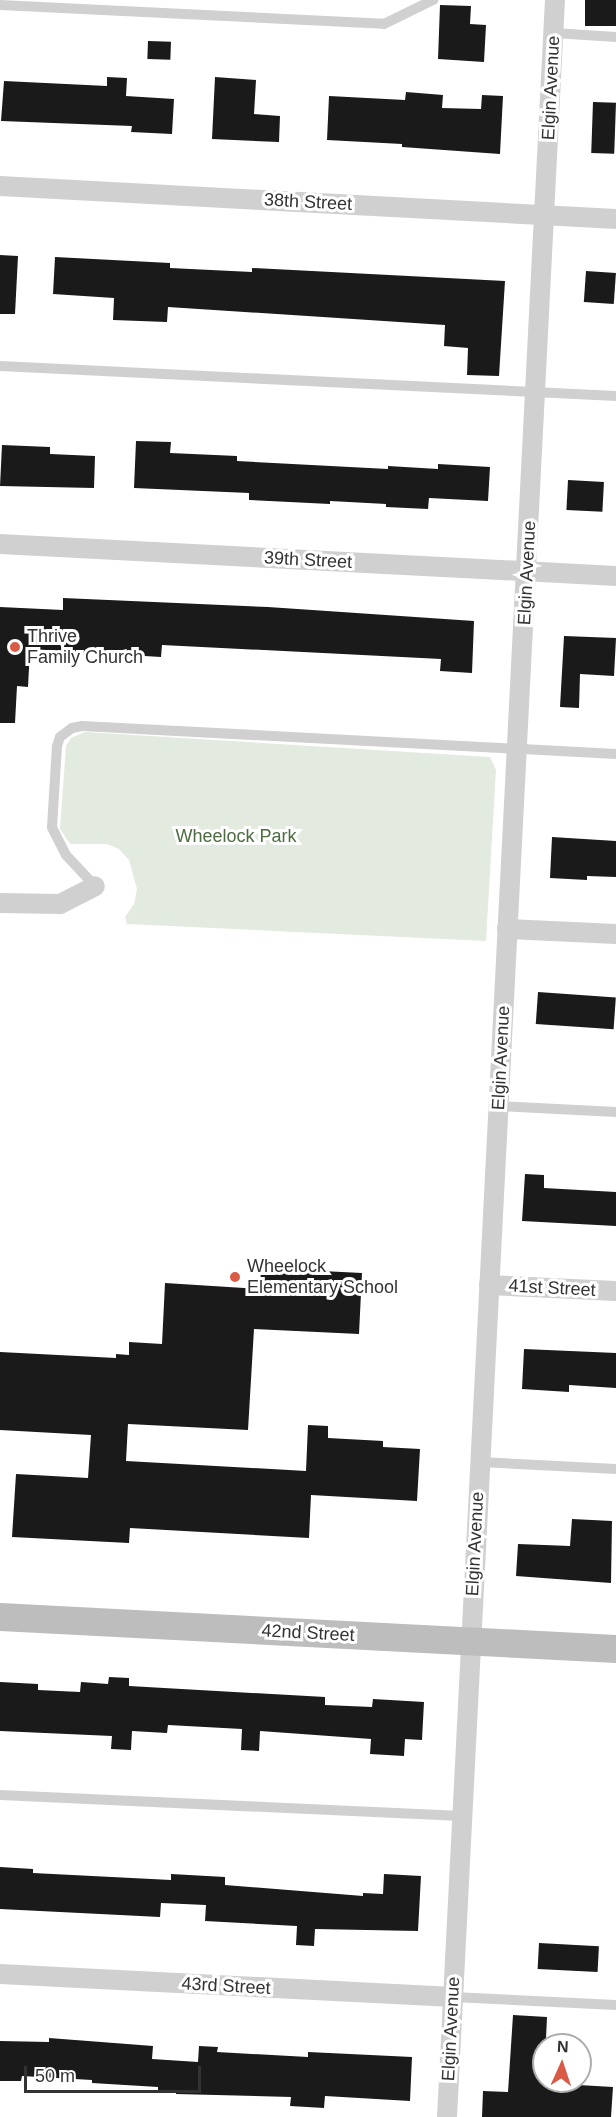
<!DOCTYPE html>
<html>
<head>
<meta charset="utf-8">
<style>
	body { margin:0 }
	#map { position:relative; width:616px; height:2117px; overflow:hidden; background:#fff; font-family:Helvetica,sans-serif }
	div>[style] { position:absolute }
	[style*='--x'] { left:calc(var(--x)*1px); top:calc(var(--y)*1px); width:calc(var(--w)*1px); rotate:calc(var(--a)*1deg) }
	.green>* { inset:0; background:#e3ebe0 }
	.building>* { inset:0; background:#1a1a1a; transform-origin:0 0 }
	.lane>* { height:10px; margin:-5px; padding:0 5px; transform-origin:5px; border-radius:5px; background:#d0d0d0 }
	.street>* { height:20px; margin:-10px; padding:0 10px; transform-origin:10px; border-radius:10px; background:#d0d0d0 }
	.secondary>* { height:28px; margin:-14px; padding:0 14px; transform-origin:14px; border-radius:14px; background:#bdbdbd }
	.dots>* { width:16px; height:16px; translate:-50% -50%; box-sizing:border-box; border:3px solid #fff; border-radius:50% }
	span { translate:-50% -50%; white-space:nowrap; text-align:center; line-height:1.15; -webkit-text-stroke:6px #fff; paint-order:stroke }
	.street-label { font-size:18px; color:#333 }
	.poi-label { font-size:18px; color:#333 }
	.left { translate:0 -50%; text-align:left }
	.park-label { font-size:18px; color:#4d6c42 }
	.north { position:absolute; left:532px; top:2033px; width:60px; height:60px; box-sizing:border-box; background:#fff; border:2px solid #adadad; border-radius:50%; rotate:3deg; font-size:16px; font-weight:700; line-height:24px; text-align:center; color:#333 }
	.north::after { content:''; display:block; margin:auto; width:21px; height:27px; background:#d95b45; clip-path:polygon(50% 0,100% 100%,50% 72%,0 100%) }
	.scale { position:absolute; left:24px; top:2066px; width:177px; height:27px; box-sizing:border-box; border:3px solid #333; border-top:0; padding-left:8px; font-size:18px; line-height:21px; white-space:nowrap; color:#333; -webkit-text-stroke:4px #fff; paint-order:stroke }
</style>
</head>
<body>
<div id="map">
	<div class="green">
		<div style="clip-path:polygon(85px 732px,490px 757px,496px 770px,486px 941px,127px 924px,125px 917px,134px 904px,137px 889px,129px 860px,119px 849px,107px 844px,70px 844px,60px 829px,66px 746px,71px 738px)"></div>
	</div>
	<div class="building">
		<div style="left:585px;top:0;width:31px;height:26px"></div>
		<div style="clip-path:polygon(440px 5px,471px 6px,470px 24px,486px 25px,484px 62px,438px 59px)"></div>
		<div style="left:148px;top:41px;width:23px;height:18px;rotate:2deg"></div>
		<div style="clip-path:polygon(107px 77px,127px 78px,126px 96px,174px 99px,172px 134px,131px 132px,132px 126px,1px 121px,4px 81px,107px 86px)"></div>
		<div style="clip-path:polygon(215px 77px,256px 80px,254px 114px,280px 116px,279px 142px,212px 139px)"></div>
		<div style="clip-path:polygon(406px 92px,443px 95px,442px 108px,481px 109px,482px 95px,503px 96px,500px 154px,402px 147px,402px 144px,327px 140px,329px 96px,405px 100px)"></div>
		<div style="left:593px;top:102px;width:23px;height:51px;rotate:2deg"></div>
		<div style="clip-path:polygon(0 255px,18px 256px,15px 314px,0 314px)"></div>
		<div style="clip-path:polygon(55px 257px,170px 263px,170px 268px,252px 272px,252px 268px,505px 281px,499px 376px,467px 375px,468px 348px,444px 346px,445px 325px,168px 307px,167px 322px,113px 320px,114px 298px,53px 294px)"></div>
		<div style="left:586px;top:271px;width:30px;height:31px;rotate:4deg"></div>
		<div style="clip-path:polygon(136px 441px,171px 442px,170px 453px,237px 456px,237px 461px,388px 469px,388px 466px,438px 469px,438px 464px,490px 467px,488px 501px,429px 498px,428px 509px,386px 507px,386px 504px,330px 501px,330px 504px,249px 500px,249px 493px,134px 488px)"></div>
		<div style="clip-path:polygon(2px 445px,50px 447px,50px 454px,95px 456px,94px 488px,0 486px)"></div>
		<div style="left:568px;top:480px;width:36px;height:30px;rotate:3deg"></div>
		<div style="clip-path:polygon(63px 598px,268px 607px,474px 621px,472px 673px,440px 671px,441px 659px,162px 645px,161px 657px,30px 649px,28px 687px,17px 686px,15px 723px,0 723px,0 607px,63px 610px)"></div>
		<div style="clip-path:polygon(564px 636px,616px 638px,614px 676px,580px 674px,579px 708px,560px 707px)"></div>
		<div style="clip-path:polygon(552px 837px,616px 841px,616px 877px,587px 876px,587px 880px,550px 878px)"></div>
		<div style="left:538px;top:992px;width:78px;height:32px;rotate:4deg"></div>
		<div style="clip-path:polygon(525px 1174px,544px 1175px,544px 1188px,616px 1192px,616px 1226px,522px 1221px)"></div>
		<div style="clip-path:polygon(261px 1268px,362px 1273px,359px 1334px,254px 1329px,248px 1430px,128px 1424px,126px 1461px,306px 1471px,308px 1425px,328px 1426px,328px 1438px,383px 1441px,383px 1447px,420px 1449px,417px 1501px,311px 1495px,309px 1538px,130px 1528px,129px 1543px,12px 1537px,16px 1474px,88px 1478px,91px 1435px,0 1430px,0 1352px,116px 1358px,116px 1354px,129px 1355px,129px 1342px,162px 1344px,165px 1283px,260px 1289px)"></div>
		<div style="clip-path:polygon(524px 1349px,616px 1353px,616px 1388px,569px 1385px,569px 1392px,522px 1389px)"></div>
		<div style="clip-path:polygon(572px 1519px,612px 1521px,611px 1583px,516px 1576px,518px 1544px,570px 1546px)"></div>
		<div style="clip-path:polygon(109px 1677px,129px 1678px,129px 1686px,325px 1697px,325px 1705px,372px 1707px,373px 1699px,424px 1702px,422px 1740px,405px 1739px,404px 1756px,370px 1754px,371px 1739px,260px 1731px,259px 1751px,241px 1750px,242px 1729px,168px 1725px,167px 1733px,132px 1731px,131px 1750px,111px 1749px,112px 1736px,0 1731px,0 1682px,38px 1684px,38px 1690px,80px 1692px,81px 1682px,108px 1684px)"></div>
		<div style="clip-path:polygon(0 1867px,33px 1869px,33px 1873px,171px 1880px,171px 1874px,225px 1877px,225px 1885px,363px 1896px,363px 1893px,383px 1894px,384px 1874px,421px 1876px,418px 1931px,315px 1929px,314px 1946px,296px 1945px,297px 1926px,205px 1921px,206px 1905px,161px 1903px,160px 1917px,0 1909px)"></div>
		<div style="left:539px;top:1943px;width:60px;height:26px;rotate:3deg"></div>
		<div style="clip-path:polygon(513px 2015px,547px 2017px,544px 2083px,613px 2087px,611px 2117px,482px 2117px,483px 2091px,508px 2092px)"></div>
		<div style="clip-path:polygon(49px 2038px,153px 2046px,152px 2059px,198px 2062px,199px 2046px,218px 2047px,217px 2052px,308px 2057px,308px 2052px,412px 2057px,410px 2101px,325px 2096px,324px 2108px,290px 2106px,291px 2097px,176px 2094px,176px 2091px,158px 2090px,158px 2087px,92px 2083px,92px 2080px,22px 2076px,21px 2081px,0 2081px,0 2041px,49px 2042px)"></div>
	</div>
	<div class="lane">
		<div style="--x:0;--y:5;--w:384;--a:2.8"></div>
		<div style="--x:384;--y:24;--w:55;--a:-26.1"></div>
		<div style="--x:554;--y:33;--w:62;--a:3.7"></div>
		<div style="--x:0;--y:366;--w:617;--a:2.79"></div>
		<div style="--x:95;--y:886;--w:42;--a:-133.1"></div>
		<div style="--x:66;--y:855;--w:31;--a:-117"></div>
		<div style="--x:52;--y:827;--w:81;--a:-86.5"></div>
		<div style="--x:57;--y:746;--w:9;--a:-72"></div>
		<div style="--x:60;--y:737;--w:15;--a:-37"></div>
		<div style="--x:72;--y:728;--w:10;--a:-11"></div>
		<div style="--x:82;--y:726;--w:535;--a:3"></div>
		<div style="--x:498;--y:1106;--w:118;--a:2.9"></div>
		<div style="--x:479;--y:1462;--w:137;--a:2.9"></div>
		<div style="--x:0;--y:1795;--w:462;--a:2.6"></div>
		<div style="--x:453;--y:1997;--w:163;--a:2.8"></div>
	</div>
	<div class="street">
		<div style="--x:0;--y:186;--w:617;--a:3.07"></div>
		<div style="--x:0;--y:544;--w:617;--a:2.97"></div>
		<div style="--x:0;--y:903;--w:60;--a:1"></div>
		<div style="--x:60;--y:904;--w:39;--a:-27"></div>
		<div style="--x:507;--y:929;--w:109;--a:2.6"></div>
		<div style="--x:489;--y:1285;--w:127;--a:2.7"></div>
		<div style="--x:0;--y:1974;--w:454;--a:2.9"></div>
		<div style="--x:447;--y:2117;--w:2120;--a:-87.08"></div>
	</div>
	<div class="secondary">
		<div style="--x:0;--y:1617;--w:617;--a:2.97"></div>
	</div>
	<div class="dots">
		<div style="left:15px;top:647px;background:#d95b45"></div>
		<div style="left:235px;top:1277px;background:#d95b45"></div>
	</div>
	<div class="street-label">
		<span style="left:551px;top:88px;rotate:-87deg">Elgin Avenue</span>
		<span style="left:308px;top:202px;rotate:3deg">38th Street</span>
		<span style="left:308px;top:560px;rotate:3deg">39th Street</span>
		<span style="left:527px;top:573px;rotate:-87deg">Elgin Avenue</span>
		<span style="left:501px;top:1058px;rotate:-87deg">Elgin Avenue</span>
		<span style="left:552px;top:1288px;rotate:3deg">41st Street</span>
		<span style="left:475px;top:1544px;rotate:-87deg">Elgin Avenue</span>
		<span style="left:308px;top:1633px;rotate:3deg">42nd Street</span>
		<span style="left:226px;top:1986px;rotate:3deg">43rd Street</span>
		<span style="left:451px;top:2029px;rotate:-87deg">Elgin Avenue</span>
	</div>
	<div class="poi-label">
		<span class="left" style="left:27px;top:647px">Thrive<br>Family Church</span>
		<span class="left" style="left:247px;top:1277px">Wheelock<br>Elementary School</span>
	</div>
	<div class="park-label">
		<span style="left:236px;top:836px">Wheelock Park</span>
	</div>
	<div class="north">N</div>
	<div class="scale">50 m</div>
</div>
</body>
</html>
